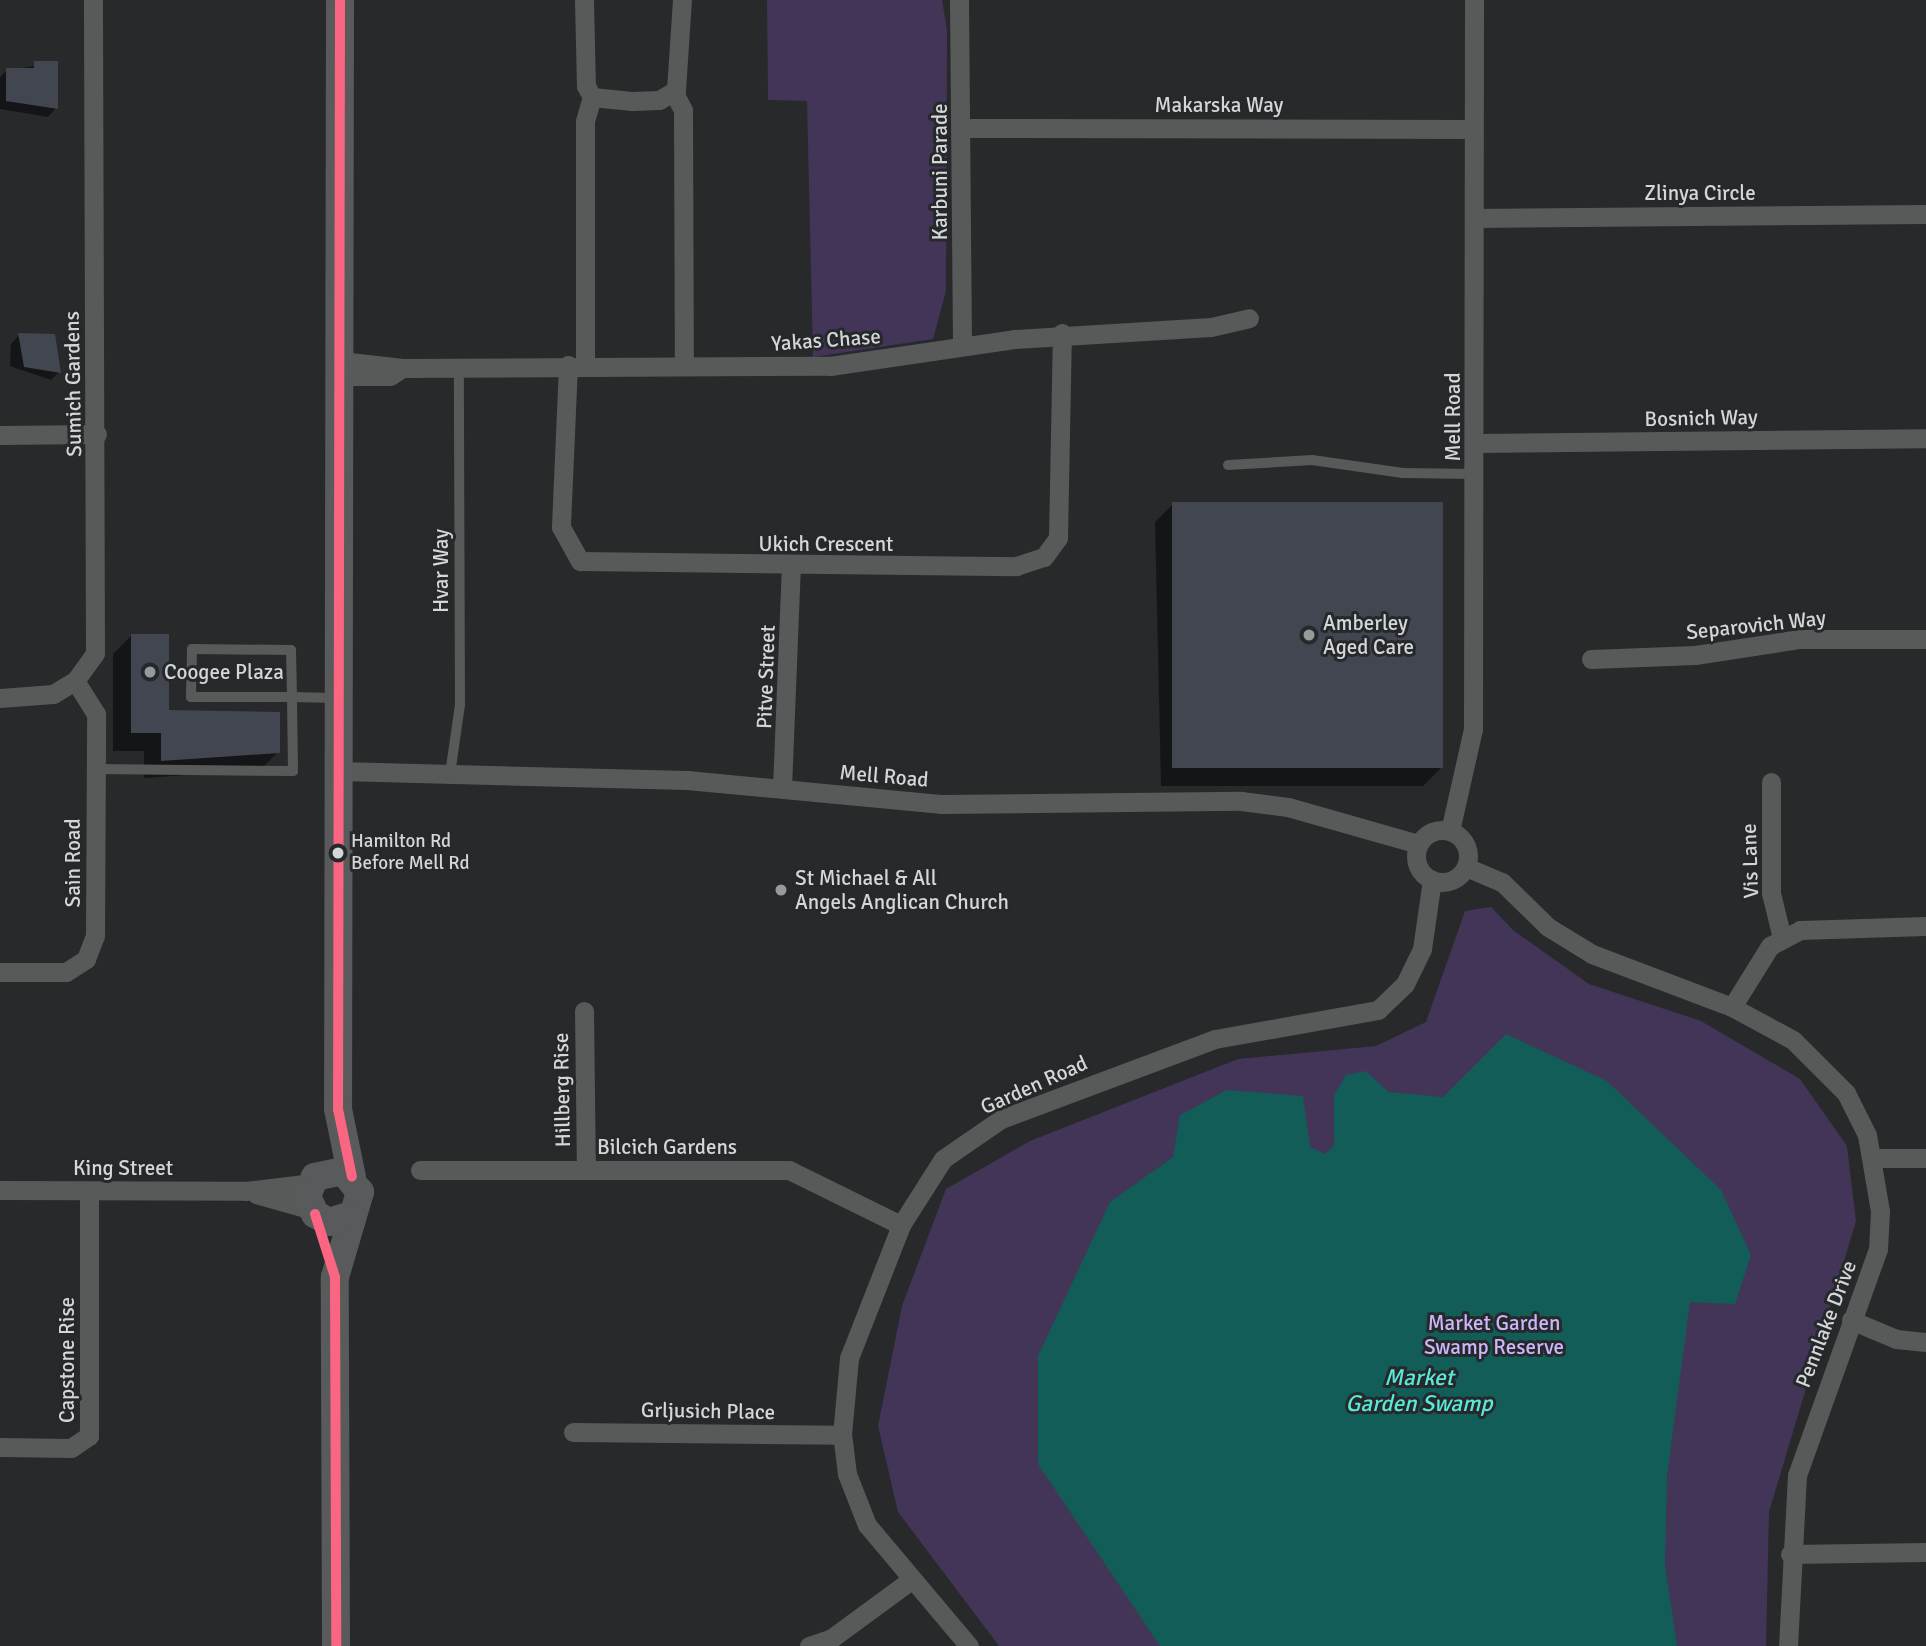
<!DOCTYPE html>
<html>
<head>
<meta charset="utf-8">
<style>
	body { margin:0 }
	#map { position:relative; width:1926px; height:1646px; overflow:hidden; background:#27292a; font-family:Signika,sans-serif }
	div>[style] { position:absolute }
	[style*='--x'] { left:calc(var(--x)*1px); top:calc(var(--y)*1px); width:calc(var(--w)*1px); rotate:calc(var(--a)*1deg) }
	.green>* { inset:0; background:#433558 }
	.water>* { inset:0; background:#125d57 }
	.shadow>* { inset:0; background:#0007 }
	.building>* { inset:0; background:#424650; transform-origin:0 0 }
	.lane>* { height:10px; margin:-5px; padding:0 5px; transform-origin:5px; border-radius:5px; background:#585959 }
	.street>* { height:19px; margin:-9.5px; padding:0 9.5px; transform-origin:9.5px; border-radius:9.5px; background:#585959 }
	.street>.ring { margin:-9.5px; padding:0; box-sizing:content-box; background:none; border:19px solid #585959; border-radius:50% }
	.secondary>* { height:28px; margin:-14px; padding:0 14px; transform-origin:14px; border-radius:14px; background:#595a5b }
	.bus-1>* { height:10px; margin:-5px; padding:0 5px; transform-origin:5px; border-radius:5px; background:#fa6682 }
	.dots>* { width:19px; height:19px; translate:-50% -50%; box-sizing:border-box; border:4px solid #26292b; border-radius:50% }
	span { translate:-50% -50%; white-space:nowrap; text-align:center; line-height:1.15; -webkit-text-stroke:6px #26292b; paint-order:stroke }
	.bus-label { font-size:19px; color:#d4d6d7 }
	.left { translate:0 -50%; text-align:left }
	.street-label { font-size:21px; color:#d4d6d7 }
	.poi-label { font-size:21px; color:#d4d6d7 }
	.park-label { font-size:21px; color:#cdb5f9 }
	.water-label { font-size:23px; color:#5ae8d9; font-style:italic }
</style>
</head>
<body>
<div id="map">
	<div class="green">
		<div style="clip-path:polygon(767px 0,942px 0,947px 30px,946px 291px,933px 339px,813px 357px,807px 101px,768px 100px)"></div>
		<div style="clip-path:polygon(1491px 907px,1514px 931px,1589px 984px,1701px 1021px,1800px 1079px,1847px 1146px,1856px 1221px,1769px 1512px,1766px 1646px,999px 1646px,898px 1512px,878px 1426px,902px 1306px,946px 1189px,1030px 1141px,1238px 1059px,1376px 1046px,1426px 1022px,1465px 911px)"></div>
	</div>
	<div class="water">
		<div style="clip-path:polygon(1506px 1034px,1607px 1081px,1721px 1190px,1751px 1255px,1735px 1304px,1690px 1302px,1667px 1476px,1665px 1565px,1677px 1646px,1160px 1646px,1038px 1464px,1038px 1356px,1110px 1202px,1173px 1157px,1180px 1115px,1227px 1090px,1303px 1096px,1310px 1147px,1325px 1154px,1334px 1146px,1334px 1095px,1346px 1075px,1366px 1071px,1388px 1092px,1443px 1097px)"></div>
	</div>
	<div class="shadow">
		<div style="clip-path:polygon(57px 63px,56px 108px,48px 117px,0 109px,0 77px,7px 70px)"></div>
		<div style="clip-path:polygon(19px 335px,59px 372px,51px 380px,10px 366px,11px 344px)"></div>
		<div style="clip-path:polygon(1173px 504px,1441px 768px,1423px 786px,1161px 786px,1155px 522px)"></div>
		<div style="clip-path:polygon(131px 636px,167px 712px,278px 752px,260px 770px,144px 778px,144px 751px,113px 751px,113px 654px)"></div>
	</div>
	<div class="building">
		<div style="clip-path:polygon(34px 61px,58px 61px,58px 109px,6px 101px,6px 68px,34px 68px)"></div>
		<div style="clip-path:polygon(18px 333px,55px 334px,61px 373px,24px 367px)"></div>
		<div style="left:1172px;top:502px;width:271px;height:266px"></div>
		<div style="clip-path:polygon(131px 634px,169px 634px,169px 710px,280px 712px,280px 753px,161px 761px,161px 733px,131px 733px)"></div>
	</div>
	<div class="lane">
		<div style="--x:1228;--y:465;--w:84;--a:-3.4"></div>
		<div style="--x:1312;--y:460;--w:92;--a:8.1"></div>
		<div style="--x:1403;--y:473;--w:72;--a:0.8"></div>
		<div style="--x:96;--y:769;--w:197;--a:0.6"></div>
		<div style="--x:293;--y:771;--w:74;--a:-90.8"></div>
		<div style="--x:292;--y:697;--w:47;--a:-91.2"></div>
		<div style="--x:291;--y:650;--w:99;--a:-179.4"></div>
		<div style="--x:192;--y:649;--w:48;--a:91.2"></div>
		<div style="--x:191;--y:697;--w:101;--a:0"></div>
		<div style="--x:292;--y:697;--w:44;--a:1.3"></div>
		<div style="--x:450;--y:774;--w:70;--a:-81.8"></div>
		<div style="--x:460;--y:705;--w:337;--a:-90.2"></div>
	</div>
	<div class="street">
		<div style="--x:584;--y:0;--w:86;--a:88.7"></div>
		<div style="--x:586;--y:86;--w:13;--a:61"></div>
		<div style="--x:592;--y:97;--w:40;--a:5.7"></div>
		<div style="--x:632;--y:101;--w:27;--a:-2"></div>
		<div style="--x:659;--y:100;--w:20;--a:-30"></div>
		<div style="--x:676;--y:90;--w:90;--a:-86.2"></div>
		<div style="--x:959;--y:0;--w:345;--a:89.5"></div>
		<div style="--x:674;--y:93;--w:19;--a:62"></div>
		<div style="--x:683;--y:110;--w:256;--a:89.8"></div>
		<div style="--x:964;--y:128;--w:509;--a:0.11"></div>
		<div style="--x:1475;--y:218;--w:451;--a:-0.5"></div>
		<div style="--x:341;--y:361;--w:62;--a:6.4"></div>
		<div style="--x:403;--y:368;--w:427;--a:-0.3"></div>
		<div style="--x:830;--y:366;--w:186;--a:-8.3"></div>
		<div style="--x:1014;--y:339;--w:197;--a:-3.5"></div>
		<div style="--x:1211;--y:327;--w:39;--a:-13"></div>
		<div style="--x:568;--y:365;--w:162;--a:92.5"></div>
		<div style="--x:561;--y:527;--w:39;--a:61"></div>
		<div style="--x:580;--y:561;--w:436;--a:0.7"></div>
		<div style="--x:1016;--y:566;--w:29;--a:-18"></div>
		<div style="--x:1044;--y:557;--w:24;--a:-54"></div>
		<div style="--x:1058;--y:538;--w:205;--a:-88.9"></div>
		<div style="--x:585;--y:366;--w:245;--a:-90"></div>
		<div style="--x:585;--y:121;--w:25;--a:-74"></div>
		<div style="--x:341;--y:376;--w:49;--a:0"></div>
		<div style="--x:390;--y:376;--w:15;--a:-32"></div>
		<div style="--x:0;--y:435;--w:97;--a:-0.6"></div>
		<div style="--x:1476;--y:443;--w:450;--a:-0.6"></div>
		<div style="--x:1591;--y:659;--w:104;--a:-2.2"></div>
		<div style="--x:1695;--y:655;--w:106;--a:-8.7"></div>
		<div style="--x:1800;--y:639;--w:126;--a:0"></div>
		<div style="--x:0;--y:698;--w:53;--a:-4.3"></div>
		<div style="--x:53;--y:694;--w:26;--a:-31"></div>
		<div style="--x:75;--y:681;--w:34;--a:-54"></div>
		<div style="--x:95;--y:653;--w:653;--a:-90.18"></div>
		<div style="--x:340;--y:771;--w:347;--a:1.5"></div>
		<div style="--x:687;--y:780;--w:254;--a:5.4"></div>
		<div style="--x:940;--y:804;--w:301;--a:-0.6"></div>
		<div style="--x:1241;--y:801;--w:47;--a:7.3"></div>
		<div style="--x:1288;--y:807;--w:135;--a:15.9"></div>
		<div style="--x:1771;--y:782;--w:111;--a:90"></div>
		<div style="--x:1771;--y:893;--w:46;--a:76.3"></div>
		<div style="--x:782;--y:788;--w:221;--a:-87.7"></div>
		<div class="ring" style="left:1416px;top:830px;width:33px;height:33px"></div>
		<div style="--x:1450;--y:831;--w:105;--a:-77.3"></div>
		<div style="--x:1473;--y:729;--w:729;--a:-89.92"></div>
		<div style="--x:1466;--y:867;--w:39;--a:23"></div>
		<div style="--x:1502;--y:882;--w:64;--a:44.4"></div>
		<div style="--x:1548;--y:927;--w:52;--a:31.5"></div>
		<div style="--x:1592;--y:954;--w:150;--a:20.7"></div>
		<div style="--x:1732;--y:1007;--w:69;--a:28.4"></div>
		<div style="--x:1793;--y:1040;--w:75;--a:45"></div>
		<div style="--x:1846;--y:1093;--w:47;--a:63.4"></div>
		<div style="--x:1867;--y:1135;--w:77;--a:80.3"></div>
		<div style="--x:1880;--y:1211;--w:38;--a:93"></div>
		<div style="--x:1878;--y:1249;--w:240;--a:109.7"></div>
		<div style="--x:1797;--y:1475;--w:171;--a:93"></div>
		<div style="--x:0;--y:972;--w:66;--a:0"></div>
		<div style="--x:66;--y:972;--w:24;--a:-33"></div>
		<div style="--x:86;--y:959;--w:25;--a:-69"></div>
		<div style="--x:95;--y:936;--w:222;--a:-89.7"></div>
		<div style="--x:96;--y:714;--w:39;--a:-122"></div>
		<div style="--x:1732;--y:1007;--w:72;--a:-58.1"></div>
		<div style="--x:1770;--y:946;--w:34;--a:-28"></div>
		<div style="--x:1800;--y:930;--w:126;--a:-1.8"></div>
		<div style="--x:584;--y:1011;--w:158;--a:89.3"></div>
		<div style="--x:1874;--y:1158;--w:52;--a:0"></div>
		<div style="--x:420;--y:1170;--w:369;--a:0"></div>
		<div style="--x:789;--y:1170;--w:125;--a:26.2"></div>
		<div style="--x:0;--y:1190;--w:245;--a:0.2"></div>
		<div style="--x:245;--y:1191;--w:66;--a:-6.9"></div>
		<div style="--x:256;--y:1194;--w:58;--a:15.9"></div>
		<div style="--x:1851;--y:1320;--w:49;--a:22.9"></div>
		<div style="--x:1896;--y:1339;--w:30;--a:6"></div>
		<div style="--x:573;--y:1432;--w:269;--a:0.6"></div>
		<div style="--x:0;--y:1447;--w:71;--a:0.8"></div>
		<div style="--x:71;--y:1448;--w:22;--a:-34"></div>
		<div style="--x:89;--y:1436;--w:245;--a:-90"></div>
		<div style="--x:1790;--y:1554;--w:136;--a:-0.8"></div>
		<div style="--x:809;--y:1646;--w:24;--a:-19"></div>
		<div style="--x:832;--y:1638;--w:98;--a:-36.3"></div>
		<div style="--x:969;--y:1646;--w:158;--a:-130.1"></div>
		<div style="--x:867;--y:1525;--w:55;--a:-111.4"></div>
		<div style="--x:847;--y:1474;--w:39;--a:-97"></div>
		<div style="--x:842;--y:1435;--w:77;--a:-84.8"></div>
		<div style="--x:849;--y:1358;--w:143;--a:-68.6"></div>
		<div style="--x:901;--y:1225;--w:78;--a:-57.5"></div>
		<div style="--x:943;--y:1159;--w:70;--a:-34.6"></div>
		<div style="--x:1001;--y:1119;--w:228;--a:-20.5"></div>
		<div style="--x:1215;--y:1039;--w:166;--a:-10.1"></div>
		<div style="--x:1378;--y:1010;--w:37;--a:-44"></div>
		<div style="--x:1405;--y:984;--w:39;--a:-64"></div>
		<div style="--x:1422;--y:949;--w:70;--a:-81.8"></div>
	</div>
	<div class="secondary">
		<div style="--x:340;--y:0;--w:1109;--a:90.1"></div>
		<div style="--x:338;--y:1109;--w:69;--a:78.4"></div>
		<div style="--x:336;--y:1646;--w:369;--a:-90.2"></div>
		<div style="--x:335;--y:1277;--w:89;--a:-73.6"></div>
		<div style="--x:360;--y:1192;--w:27;--a:-129"></div>
		<div style="--x:343;--y:1171;--w:29;--a:168"></div>
		<div style="--x:315;--y:1177;--w:21;--a:113"></div>
		<div style="--x:307;--y:1196;--w:20;--a:66"></div>
		<div style="--x:315;--y:1214;--w:16;--a:30"></div>
		<div style="--x:329;--y:1222;--w:24;--a:-17"></div>
	</div>
	<div class="bus-1">
		<div style="--x:340;--y:0;--w:1109;--a:90.1"></div>
		<div style="--x:338;--y:1109;--w:69;--a:78.4"></div>
		<div style="--x:315;--y:1214;--w:66;--a:72.4"></div>
		<div style="--x:335;--y:1277;--w:369;--a:89.8"></div>
	</div>
	<div class="dots">
		<div style="left:1309px;top:635px;background:#97999a"></div>
		<div style="left:150px;top:672px;background:#97999a"></div>
		<div style="left:338px;top:853px;background:#d4d6d7"></div>
		<div style="left:781px;top:890px;background:#97999a"></div>
	</div>
	<div class="bus-label">
		<span class="left" style="left:351px;top:853px">Hamilton Rd<br>Before Mell Rd</span>
	</div>
	<div class="street-label">
		<span style="left:1219px;top:105px">Makarska Way</span>
		<span style="left:940px;top:172px;rotate:-90deg">Karbuni Parade</span>
		<span style="left:1700px;top:193px">Zlinya Circle</span>
		<span style="left:826px;top:340px;rotate:-4deg">Yakas Chase</span>
		<span style="left:73px;top:384px;rotate:-91deg">Sumich Gardens</span>
		<span style="left:1453px;top:417px;rotate:-90deg">Mell Road</span>
		<span style="left:1701px;top:418px;rotate:-1deg">Bosnich Way</span>
		<span style="left:826px;top:544px">Ukich Crescent</span>
		<span style="left:441px;top:571px;rotate:-90deg">Hvar Way</span>
		<span style="left:1756px;top:625px;rotate:-6deg">Separovich Way</span>
		<span style="left:766px;top:677px;rotate:-88deg">Pitve Street</span>
		<span style="left:884px;top:776px;rotate:5deg">Mell Road</span>
		<span style="left:1750px;top:861px;rotate:-92deg">Vis Lane</span>
		<span style="left:73px;top:863px;rotate:-90deg">Sain Road</span>
		<span style="left:1034px;top:1085px;rotate:-24deg">Garden Road</span>
		<span style="left:562px;top:1090px;rotate:-91deg">Hillberg Rise</span>
		<span style="left:667px;top:1147px">Bilcich Gardens</span>
		<span style="left:123px;top:1168px">King Street</span>
		<span style="left:1826px;top:1324px;rotate:-69deg">Pennlake Drive</span>
		<span style="left:67px;top:1360px;rotate:-90deg">Capstone Rise</span>
		<span style="left:708px;top:1411px;rotate:1deg">Grljusich Place</span>
	</div>
	<div class="poi-label">
		<span class="left" style="left:1323px;top:635px">Amberley<br>Aged Care</span>
		<span class="left" style="left:164px;top:672px">Coogee Plaza</span>
		<span class="left" style="left:795px;top:890px">St Michael &amp; All<br>Angels Anglican Church</span>
	</div>
	<div class="park-label">
		<span style="left:1494px;top:1335px">Market Garden<br>Swamp Reserve</span>
	</div>
	<div class="water-label">
		<span style="left:1419px;top:1391px">Market<br>Garden Swamp</span>
	</div>
</div>
</body>
</html>
